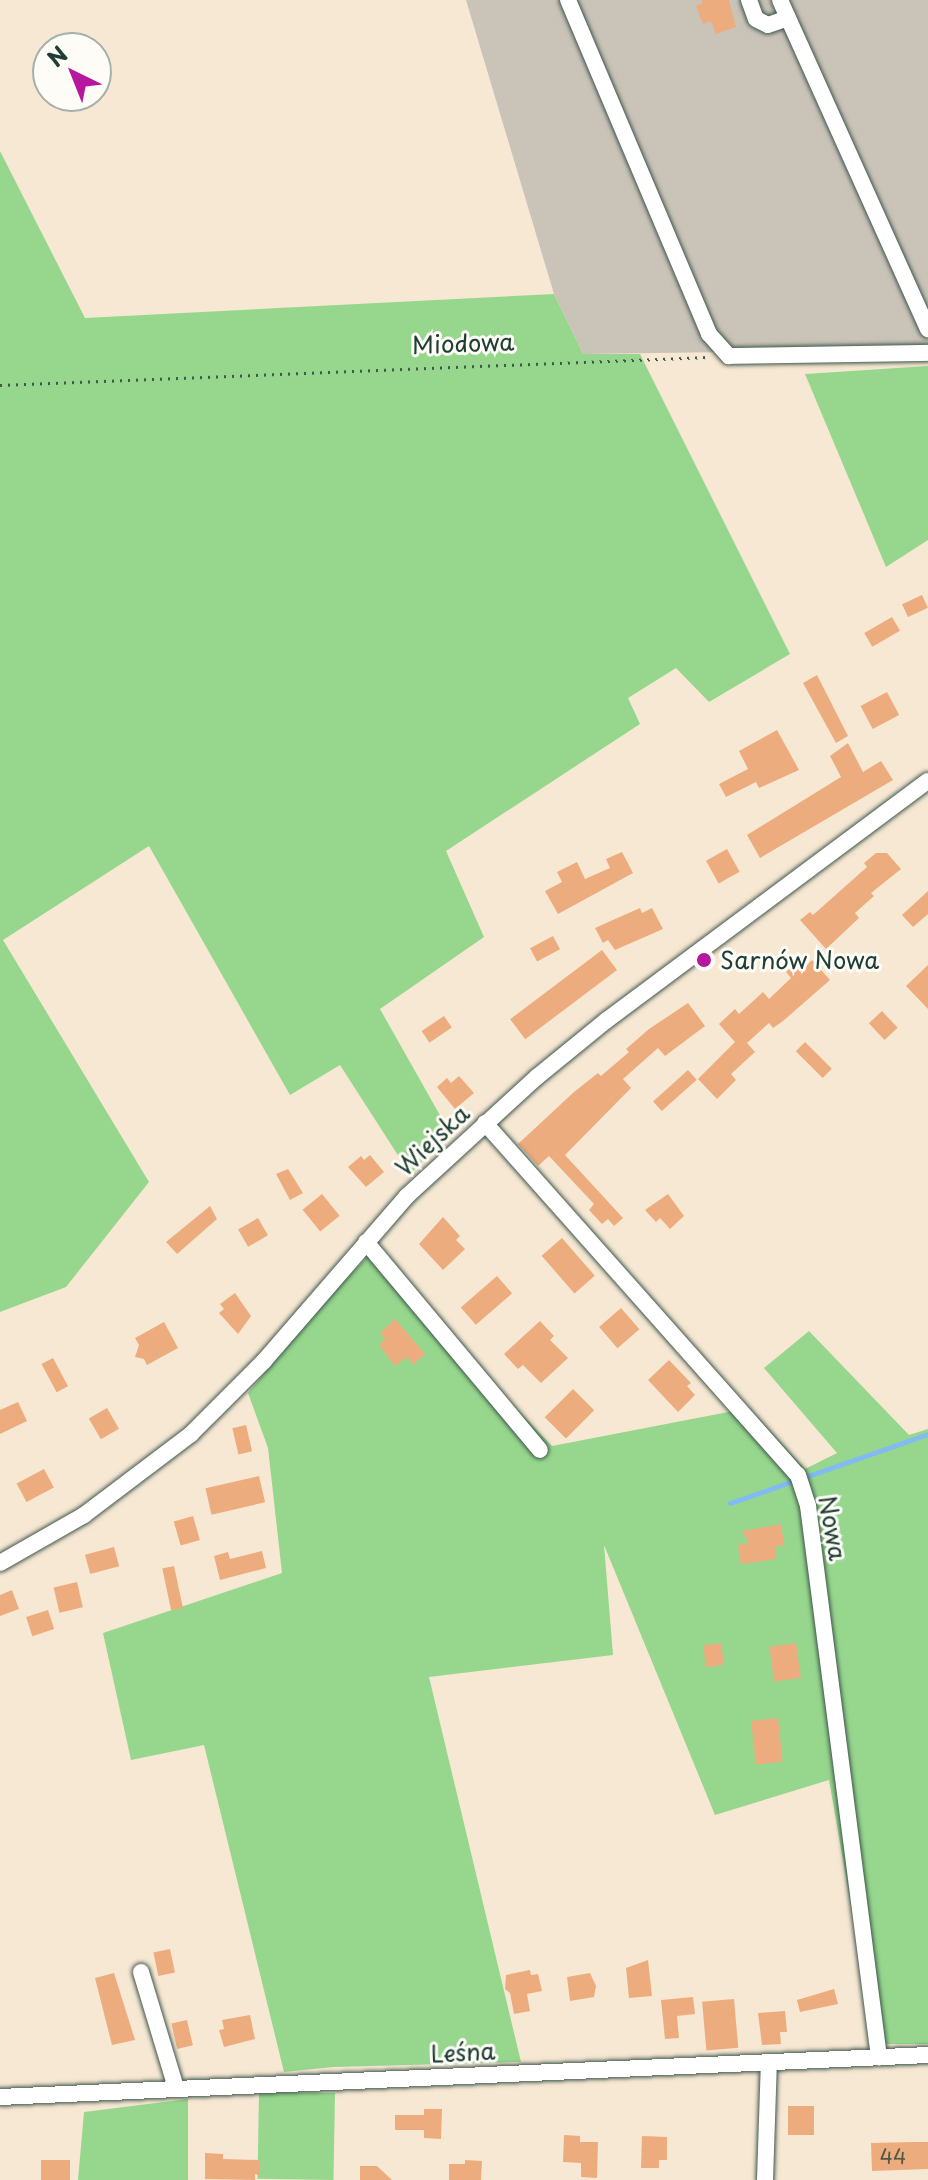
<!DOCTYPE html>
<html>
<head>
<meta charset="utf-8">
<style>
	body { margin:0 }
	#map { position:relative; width:928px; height:2180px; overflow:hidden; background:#f7e8d3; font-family:"Playpen Sans",sans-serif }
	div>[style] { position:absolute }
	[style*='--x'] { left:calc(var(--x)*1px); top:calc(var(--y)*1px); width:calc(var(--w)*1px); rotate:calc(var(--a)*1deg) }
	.industrial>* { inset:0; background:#cac3b8 }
	.green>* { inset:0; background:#96d78d; transform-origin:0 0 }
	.stream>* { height:5px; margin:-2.5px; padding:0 2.5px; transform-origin:2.5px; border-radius:2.5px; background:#82baf2 }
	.building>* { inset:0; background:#edac7e; transform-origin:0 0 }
	.path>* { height:3px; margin-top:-1.5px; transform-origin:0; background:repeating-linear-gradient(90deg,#3f574c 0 2px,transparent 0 8px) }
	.roads { filter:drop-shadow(0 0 2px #3f574c) drop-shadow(0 0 2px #3f574c) }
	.minor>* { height:16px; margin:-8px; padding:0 8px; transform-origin:8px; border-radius:8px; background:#fff }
	.dots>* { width:22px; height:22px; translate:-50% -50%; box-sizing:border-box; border:4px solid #fdfcf7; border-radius:50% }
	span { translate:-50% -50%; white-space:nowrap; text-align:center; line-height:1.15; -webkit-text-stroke:6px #fdfcf7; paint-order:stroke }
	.number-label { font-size:20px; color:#525946 }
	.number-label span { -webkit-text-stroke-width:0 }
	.street-label { font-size:24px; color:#1f3d34 }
	.poi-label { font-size:24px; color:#1f3d34 }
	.left { translate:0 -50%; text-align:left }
	.north { position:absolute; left:32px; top:32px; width:80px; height:80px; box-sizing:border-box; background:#fdfcf7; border:2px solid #a4b0a9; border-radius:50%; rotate:317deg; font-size:22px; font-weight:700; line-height:32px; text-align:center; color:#1f3d34 }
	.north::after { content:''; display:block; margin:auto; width:28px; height:36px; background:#b5179e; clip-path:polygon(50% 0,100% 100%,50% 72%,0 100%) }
</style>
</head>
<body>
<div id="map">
	<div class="industrial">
		<div style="clip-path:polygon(466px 0,928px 0,928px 349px,583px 354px,554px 294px)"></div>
	</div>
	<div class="green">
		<div style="clip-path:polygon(0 151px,85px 318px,554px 294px,583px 354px,640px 354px,790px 654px,709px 702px,676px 668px,628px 698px,640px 724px,446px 851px,484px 937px,380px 1009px,450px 1133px,410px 1174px,340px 1065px,290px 1095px,149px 846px,3px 940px,149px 1182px,66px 1287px,0 1312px)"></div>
		<div style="clip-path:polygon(928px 366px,928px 540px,886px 567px,805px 374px)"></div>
		<div style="clip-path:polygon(370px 1255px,552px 1446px,749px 1408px,805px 1469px,837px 1453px,764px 1368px,809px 1331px,909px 1435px,928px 1429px,928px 2044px,875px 2044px,829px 1780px,715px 1815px,604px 1545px,613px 1655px,429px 1677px,521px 2062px,333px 2067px,284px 2072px,204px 1745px,131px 1760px,103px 1633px,282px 1573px,268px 1448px,248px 1393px,328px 1296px)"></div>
		<div style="left:335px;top:2093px;width:87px;height:76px;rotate:91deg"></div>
		<div style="clip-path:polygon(188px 2099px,188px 2180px,78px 2180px,84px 2112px)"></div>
	</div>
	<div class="stream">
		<div style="--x:808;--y:1476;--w:127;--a:-19.3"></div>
		<div style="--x:730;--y:1503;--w:67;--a:-19.2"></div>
	</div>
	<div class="building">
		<div style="clip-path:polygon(701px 0,729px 0,736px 27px,716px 34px,711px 21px,703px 24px,696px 6px,703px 3px)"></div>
		<div style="left:922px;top:595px;width:14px;height:22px;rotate:65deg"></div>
		<div style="left:892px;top:617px;width:16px;height:32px;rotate:60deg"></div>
		<div style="clip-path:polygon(817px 675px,848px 736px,836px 743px,803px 683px)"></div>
		<div style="left:887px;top:692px;width:26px;height:30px;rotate:62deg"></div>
		<div style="clip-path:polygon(777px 730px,799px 770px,759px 788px,756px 782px,726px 797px,719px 784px,748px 769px,739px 751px)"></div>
		<div style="clip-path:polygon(848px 743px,863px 772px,881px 761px,893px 780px,760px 858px,747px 835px,841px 777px,830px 756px)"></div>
		<div style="left:727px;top:849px;width:26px;height:24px;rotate:61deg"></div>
		<div style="clip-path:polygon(622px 852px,633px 873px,558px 914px,545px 891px,562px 882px,557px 872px,577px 862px,585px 879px,610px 868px,606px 859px)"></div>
		<div style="clip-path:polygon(876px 853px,887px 853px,901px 869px,871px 893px,874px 896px,855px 913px,859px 918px,826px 949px,800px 920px,810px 912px,813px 915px,867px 867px,864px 863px)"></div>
		<div style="clip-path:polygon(928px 891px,928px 914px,913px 927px,902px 915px)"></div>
		<div style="clip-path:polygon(640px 908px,642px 913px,652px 908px,663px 929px,615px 950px,608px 940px,603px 943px,595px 928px)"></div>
		<div style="left:553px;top:936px;width:15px;height:26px;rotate:62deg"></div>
		<div style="left:602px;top:950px;width:25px;height:115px;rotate:53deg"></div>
		<div style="clip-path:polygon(799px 960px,805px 967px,812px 960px,830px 980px,783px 1021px,773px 1028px,769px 1023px,747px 1043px,755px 1052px,731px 1074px,736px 1080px,717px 1099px,698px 1079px,735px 1042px,719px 1024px,735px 1009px,739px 1014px,763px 992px,769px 999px,791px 978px,786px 972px)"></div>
		<div style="clip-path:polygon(928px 965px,928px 1009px,906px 986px)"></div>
		<div style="clip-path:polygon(688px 1003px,705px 1026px,665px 1056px,658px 1048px,623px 1079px,631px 1088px,565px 1155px,623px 1218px,614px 1226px,608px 1219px,602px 1224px,589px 1210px,594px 1204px,549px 1156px,538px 1166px,518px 1144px,574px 1092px,598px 1073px,601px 1076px,629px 1052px,626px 1049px,649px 1029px)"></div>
		<div style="left:882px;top:1011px;width:23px;height:18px;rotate:47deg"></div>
		<div style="left:444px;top:1016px;width:14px;height:27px;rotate:56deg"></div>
		<div style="left:805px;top:1042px;width:38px;height:13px;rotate:45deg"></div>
		<div style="left:688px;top:1070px;width:13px;height:47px;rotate:48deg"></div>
		<div style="clip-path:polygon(459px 1076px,474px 1093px,455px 1109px,437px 1087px,447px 1078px,451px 1083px)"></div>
		<div style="clip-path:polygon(370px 1155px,384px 1172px,366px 1187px,348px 1167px,361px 1156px,364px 1160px)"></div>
		<div style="clip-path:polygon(288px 1169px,303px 1193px,290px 1200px,276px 1174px)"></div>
		<div style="left:322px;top:1194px;width:28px;height:25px;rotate:51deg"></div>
		<div style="clip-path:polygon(668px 1194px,684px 1216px,670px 1229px,660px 1218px,656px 1222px,645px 1210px)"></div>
		<div style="clip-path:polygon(210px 1206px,217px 1219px,177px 1254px,166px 1242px)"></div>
		<div style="clip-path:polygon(443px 1217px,460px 1236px,456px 1240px,465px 1249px,443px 1270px,419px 1244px)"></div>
		<div style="left:258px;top:1218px;width:20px;height:23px;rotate:60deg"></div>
		<div style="left:562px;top:1238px;width:50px;height:27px;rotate:49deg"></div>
		<div style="left:497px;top:1276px;width:23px;height:48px;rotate:49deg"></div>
		<div style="clip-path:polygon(235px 1293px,251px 1316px,238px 1334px,219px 1313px,224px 1309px,220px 1304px)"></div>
		<div style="left:621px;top:1308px;width:28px;height:29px;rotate:49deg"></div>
		<div style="clip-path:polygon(395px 1319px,425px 1354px,413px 1365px,407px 1357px,395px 1366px,379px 1345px,385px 1339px,380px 1333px)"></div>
		<div style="clip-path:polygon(540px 1321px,554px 1336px,550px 1340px,568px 1358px,541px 1383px,523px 1365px,518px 1369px,504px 1354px)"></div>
		<div style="clip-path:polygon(164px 1322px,178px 1348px,147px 1365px,144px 1359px,135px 1357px,139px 1345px,135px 1338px)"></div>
		<div style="left:53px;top:1358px;width:32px;height:13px;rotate:62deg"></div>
		<div style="clip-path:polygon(669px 1360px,691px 1383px,687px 1386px,695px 1395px,678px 1412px,648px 1380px)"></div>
		<div style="left:573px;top:1389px;width:30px;height:40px;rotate:45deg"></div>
		<div style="clip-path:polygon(18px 1402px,27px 1421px,0 1434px,0 1410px)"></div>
		<div style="left:107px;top:1408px;width:24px;height:21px;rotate:60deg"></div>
		<div style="left:246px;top:1425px;width:27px;height:14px;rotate:77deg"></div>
		<div style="left:44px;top:1469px;width:21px;height:31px;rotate:62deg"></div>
		<div style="left:259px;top:1476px;width:27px;height:55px;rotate:77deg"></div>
		<div style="left:193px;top:1516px;width:25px;height:20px;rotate:74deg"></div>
		<div style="clip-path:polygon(781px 1524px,784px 1545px,775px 1547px,776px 1559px,741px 1564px,738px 1545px,749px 1543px,742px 1531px)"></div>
		<div style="left:114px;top:1547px;width:20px;height:30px;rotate:75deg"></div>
		<div style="clip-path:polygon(262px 1551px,266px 1568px,220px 1580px,214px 1556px,228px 1552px,230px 1559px)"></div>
		<div style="left:174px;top:1566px;width:43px;height:12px;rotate:78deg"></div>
		<div style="left:77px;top:1582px;width:26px;height:24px;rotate:77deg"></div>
		<div style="clip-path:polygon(12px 1590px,19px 1609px,0 1616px,0 1595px)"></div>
		<div style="left:48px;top:1610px;width:20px;height:23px;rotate:72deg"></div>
		<div style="left:721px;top:1643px;width:22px;height:18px;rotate:82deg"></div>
		<div style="left:796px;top:1643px;width:35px;height:27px;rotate:82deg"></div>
		<div style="left:778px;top:1718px;width:44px;height:27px;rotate:84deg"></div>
		<div style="left:170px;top:1949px;width:24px;height:17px;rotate:78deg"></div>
		<div style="clip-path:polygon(648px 1960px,652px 1996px,629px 1998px,626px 1968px)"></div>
		<div style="clip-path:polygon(530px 1970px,531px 1975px,538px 1974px,542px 1991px,527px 1994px,530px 2011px,514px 2014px,510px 1993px,505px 1989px,506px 1975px)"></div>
		<div style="clip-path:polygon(114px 1973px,135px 2040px,112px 2045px,95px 1978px)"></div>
		<div style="clip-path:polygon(590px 1973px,596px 1986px,594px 1997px,570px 2001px,567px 1977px)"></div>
		<div style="clip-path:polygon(834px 1989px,838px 2004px,800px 2012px,797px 2000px)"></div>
		<div style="clip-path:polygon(693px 1997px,695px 2014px,677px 2016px,679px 2038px,665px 2039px,661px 2000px)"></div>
		<div style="left:734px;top:1999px;width:49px;height:32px;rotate:85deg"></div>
		<div style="clip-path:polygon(785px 2011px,787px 2032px,780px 2032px,781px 2044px,762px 2045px,758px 2013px)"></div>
		<div style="clip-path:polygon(250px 2015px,255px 2039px,224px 2047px,219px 2030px,224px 2029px,222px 2020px)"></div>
		<div style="left:187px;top:2020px;width:26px;height:16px;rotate:77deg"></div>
		<div style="left:788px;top:2106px;width:26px;height:29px"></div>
		<div style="clip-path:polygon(424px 2109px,442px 2109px,441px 2139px,424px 2138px,424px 2130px,395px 2130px,395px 2115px,424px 2115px)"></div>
		<div style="clip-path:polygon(564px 2135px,580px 2136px,580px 2142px,598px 2142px,597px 2178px,581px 2177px,581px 2163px,563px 2162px)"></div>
		<div style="clip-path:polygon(642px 2136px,667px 2137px,667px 2160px,659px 2160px,659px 2168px,641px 2168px)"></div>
		<div style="clip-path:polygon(914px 2142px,928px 2142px,928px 2169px,872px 2171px,871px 2143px)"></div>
		<div style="clip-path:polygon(205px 2153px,223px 2154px,223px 2159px,259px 2160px,259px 2175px,255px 2174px,255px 2180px,205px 2179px)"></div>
		<div style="left:41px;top:2160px;width:29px;height:20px"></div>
		<div style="clip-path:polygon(465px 2160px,482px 2161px,481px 2180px,449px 2180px,449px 2164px,465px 2164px)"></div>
		<div style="clip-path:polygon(360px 2166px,377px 2166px,392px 2180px,360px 2180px)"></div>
	</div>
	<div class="path">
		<div style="--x:0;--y:385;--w:709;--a:-2.26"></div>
	</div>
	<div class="roads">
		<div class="minor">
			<div style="--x:568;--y:0;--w:363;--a:67.1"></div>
			<div style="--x:709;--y:334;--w:30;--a:48"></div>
			<div style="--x:729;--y:356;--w:199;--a:-0.9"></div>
			<div style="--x:749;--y:0;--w:20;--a:70"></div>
			<div style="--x:756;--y:19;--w:13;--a:27"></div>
			<div style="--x:768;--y:25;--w:21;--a:-19"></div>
			<div style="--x:780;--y:0;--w:361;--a:65.8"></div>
			<div style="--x:485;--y:1123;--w:471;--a:48.4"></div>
			<div style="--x:798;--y:1475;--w:33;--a:72"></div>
			<div style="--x:808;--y:1506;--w:556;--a:82.66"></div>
			<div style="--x:366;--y:1242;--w:271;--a:50.1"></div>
			<div style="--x:0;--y:1563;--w:97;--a:-29.7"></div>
			<div style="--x:84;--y:1515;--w:134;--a:-37.1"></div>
			<div style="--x:191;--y:1434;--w:103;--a:-45"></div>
			<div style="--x:264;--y:1361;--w:218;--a:-49.1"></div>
			<div style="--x:407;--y:1196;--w:176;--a:-42.5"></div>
			<div style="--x:537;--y:1077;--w:90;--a:-39.2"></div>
			<div style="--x:607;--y:1020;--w:400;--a:-36.7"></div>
			<div style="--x:141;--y:1972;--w:121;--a:73.2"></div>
			<div style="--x:0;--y:2097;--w:929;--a:-2.59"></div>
			<div style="--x:765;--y:2180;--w:118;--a:-88.1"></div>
		</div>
	</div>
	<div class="dots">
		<div style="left:704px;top:960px;background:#b5179e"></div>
	</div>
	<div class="number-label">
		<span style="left:893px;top:2156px">44</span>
	</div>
	<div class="street-label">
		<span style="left:463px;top:343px;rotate:-2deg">Miodowa</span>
		<span style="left:432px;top:1140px;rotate:-43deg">Wiejska</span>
		<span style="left:833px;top:1528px;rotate:80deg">Nowa</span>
		<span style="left:463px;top:2052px;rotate:-3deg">Leśna</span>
	</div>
	<div class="poi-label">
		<span class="left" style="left:720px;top:960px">Sarnów Nowa</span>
	</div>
	<div class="north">N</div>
</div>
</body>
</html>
